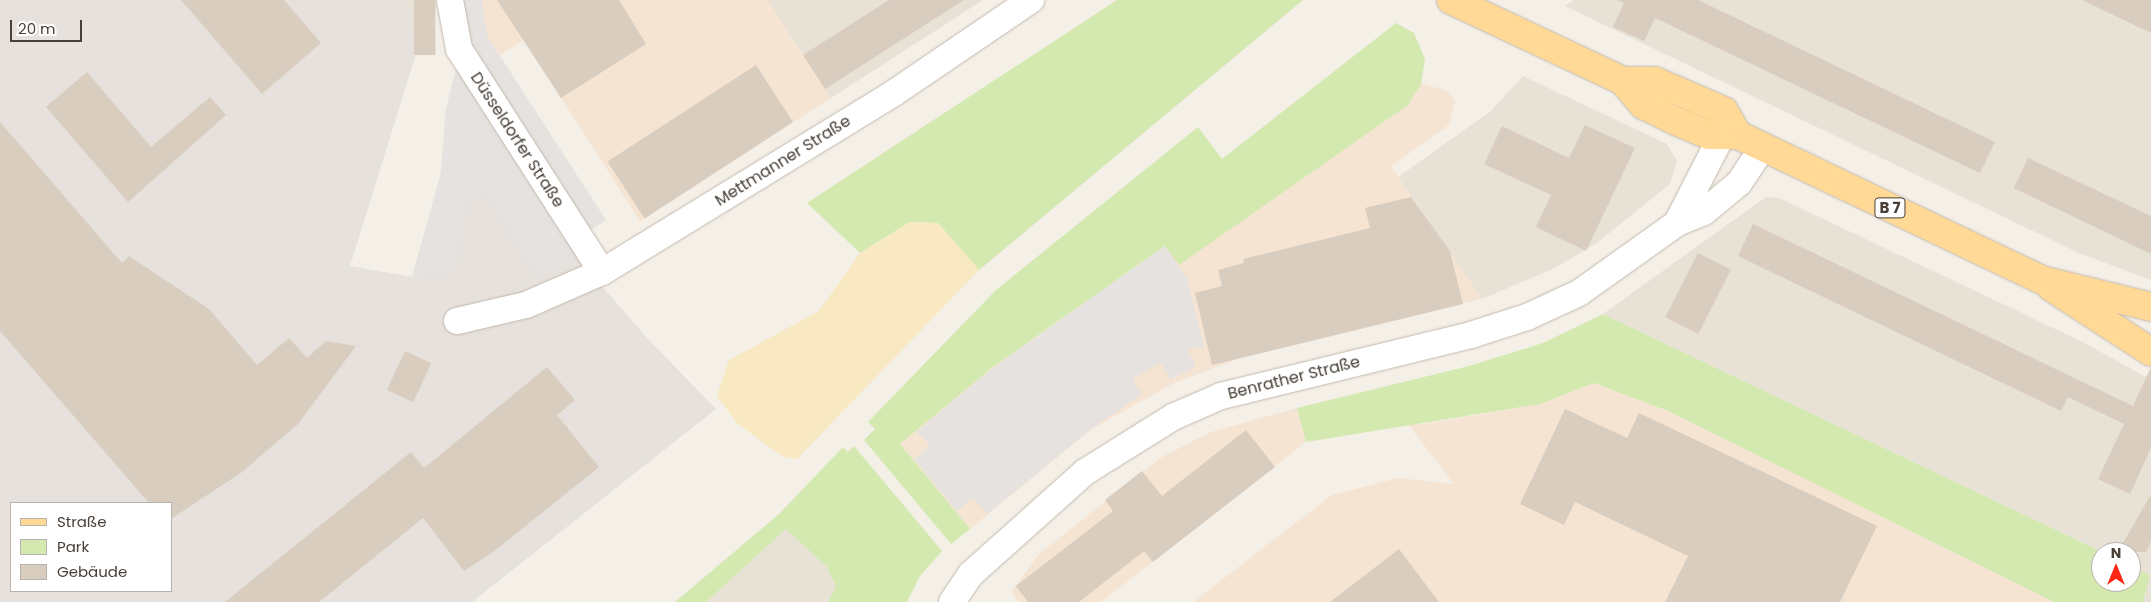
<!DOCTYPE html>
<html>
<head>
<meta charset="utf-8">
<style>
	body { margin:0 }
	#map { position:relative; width:2151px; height:602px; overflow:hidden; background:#f4efe7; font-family:Poppins,sans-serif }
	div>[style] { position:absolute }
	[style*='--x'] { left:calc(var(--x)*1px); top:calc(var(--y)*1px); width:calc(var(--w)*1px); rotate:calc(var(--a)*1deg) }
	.residential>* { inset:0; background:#e8e1d5; transform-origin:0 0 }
	.commercial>* { inset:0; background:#f6e4d2 }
	.industrial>* { inset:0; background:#e6e1dc }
	.green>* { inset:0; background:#d3e9af }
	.sand>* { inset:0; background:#f8e9c2 }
	.parking>* { inset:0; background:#e5e2df }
	.building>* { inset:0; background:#d9cdbf; transform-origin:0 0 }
	.roads { filter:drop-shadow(0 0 1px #c2b9ac) drop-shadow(0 0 1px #c2b9ac) }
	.street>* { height:26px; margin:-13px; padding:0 13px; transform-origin:13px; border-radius:13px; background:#fff }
	.primary>* { height:28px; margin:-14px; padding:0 14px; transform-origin:14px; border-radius:14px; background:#ffd995 }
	span { translate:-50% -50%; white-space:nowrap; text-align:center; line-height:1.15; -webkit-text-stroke:4px #fff; paint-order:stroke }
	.shield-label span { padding:1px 4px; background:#fff; border:1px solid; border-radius:4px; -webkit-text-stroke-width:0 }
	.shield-label { font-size:15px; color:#473f36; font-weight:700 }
	.street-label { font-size:16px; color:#473f36 }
	.legend { position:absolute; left:10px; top:502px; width:162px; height:90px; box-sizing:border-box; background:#fff; border:1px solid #b5b2af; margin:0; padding:6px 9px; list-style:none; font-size:15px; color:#473f36 }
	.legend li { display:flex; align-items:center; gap:10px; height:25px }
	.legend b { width:25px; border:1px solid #b5b2af }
	.north { position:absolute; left:2091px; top:542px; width:50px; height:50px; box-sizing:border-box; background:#fff; border:1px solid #b5b2af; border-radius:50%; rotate:0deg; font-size:14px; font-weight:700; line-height:20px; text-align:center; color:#473f36 }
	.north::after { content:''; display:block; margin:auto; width:18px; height:22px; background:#fd2715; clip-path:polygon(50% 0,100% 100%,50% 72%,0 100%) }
	.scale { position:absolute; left:10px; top:20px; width:72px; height:22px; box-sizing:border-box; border:2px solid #473f36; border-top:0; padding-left:6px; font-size:15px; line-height:18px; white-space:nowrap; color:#473f36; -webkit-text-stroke:4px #fff; paint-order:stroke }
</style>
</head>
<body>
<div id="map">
	<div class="residential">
		<div style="left:408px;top:0;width:28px;height:55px"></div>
		<div style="clip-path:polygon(767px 0,983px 0,831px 98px)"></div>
		<div style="clip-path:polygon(1574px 0,2151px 0,2151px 280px,2079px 253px,1565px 6px)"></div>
		<div style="clip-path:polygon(1523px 76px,1667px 144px,1677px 161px,1670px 184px,1598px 242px,1555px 268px,1482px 299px,1398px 177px,1491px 111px)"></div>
		<div style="clip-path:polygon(1766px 197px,1779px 198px,2085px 343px,2151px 380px,2151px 602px,2143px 602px,2150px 575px,2131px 566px,2131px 552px,2102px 552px,1603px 314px)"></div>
		<div style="clip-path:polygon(786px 529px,827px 567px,836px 587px,828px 602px,706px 602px)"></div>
	</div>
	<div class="commercial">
		<div style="clip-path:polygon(482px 0,767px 0,831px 98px,640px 221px,524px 40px,500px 55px,487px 37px)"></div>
		<div style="clip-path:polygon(1421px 84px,1446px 90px,1455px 101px,1449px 125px,1391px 166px,1482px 299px,1243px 357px,1172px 384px,1092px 429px,970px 529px,900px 444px,993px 367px,1166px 246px,1179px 264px,1408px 105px)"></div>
		<div style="clip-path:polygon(1594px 383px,1668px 411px,2054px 602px,1193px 602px,1332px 495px,1398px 478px,1454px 484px,1407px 423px,1424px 424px,1540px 404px)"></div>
		<div style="clip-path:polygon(1297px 408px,1306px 442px,1101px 602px,1019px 602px,1011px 592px,1039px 554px,1162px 457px,1211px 432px)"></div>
	</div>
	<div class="industrial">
		<div style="clip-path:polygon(evenodd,0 0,408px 0,416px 54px,350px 266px,412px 277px,441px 173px,446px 109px,649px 340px,716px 409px,472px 602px,0 602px,0 0,11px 503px,171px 503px,171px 591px,11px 591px,11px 503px)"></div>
	</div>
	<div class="green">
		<div style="clip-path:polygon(1117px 0,1303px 0,979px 270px,938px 223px,910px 222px,860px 253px,807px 203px)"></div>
		<div style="clip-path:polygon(1396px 23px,1414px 33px,1425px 59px,1421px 84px,1408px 105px,1179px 265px,1165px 246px,993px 367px,900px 444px,970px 529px,951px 544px,864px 440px,875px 429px,868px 422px,996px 290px,1198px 127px,1222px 159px)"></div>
		<div style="clip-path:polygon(1603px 314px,2102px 552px,2101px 582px,2131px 582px,2131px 566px,2150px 575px,2143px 602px,2054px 602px,1668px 411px,1594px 383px,1540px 404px,1306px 442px,1297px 408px,1469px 366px,1543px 343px)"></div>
		<div style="clip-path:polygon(854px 446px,942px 551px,920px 576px,907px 602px,828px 602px,836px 587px,827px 567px,786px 529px,706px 602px,675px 602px,779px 514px,843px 447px,848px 452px)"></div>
	</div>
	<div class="sand">
		<div style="clip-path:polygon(910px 222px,938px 223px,979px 270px,797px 459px,783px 457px,737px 423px,717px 396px,729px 360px,819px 311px,860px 253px)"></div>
	</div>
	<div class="parking">
		<div style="clip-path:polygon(461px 0,482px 0,487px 36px,606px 220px,589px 231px,468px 44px)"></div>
		<div style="clip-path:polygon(456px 68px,579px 259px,538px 277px,486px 190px,466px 203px,454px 271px,412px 278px,441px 173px,446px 109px)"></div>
		<div style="clip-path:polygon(1165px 246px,1187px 278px,1204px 346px,1188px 350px,1196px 367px,1170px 380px,1161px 363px,1132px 378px,1142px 394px,1092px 428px,987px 514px,973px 498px,957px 511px,914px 459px,930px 446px,917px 431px,993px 368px)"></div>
	</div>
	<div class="building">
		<div style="clip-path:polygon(181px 0,284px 0,321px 43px,262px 94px)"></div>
		<div style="left:414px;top:0;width:21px;height:55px"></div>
		<div style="clip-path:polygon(497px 0,619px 0,646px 44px,561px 98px)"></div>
		<div style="clip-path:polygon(889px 0,964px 0,825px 89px,803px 55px)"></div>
		<div style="clip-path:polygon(1617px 0,1698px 0,1995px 142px,1980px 173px,1655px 18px,1644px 41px,1613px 27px,1624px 3px)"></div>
		<div style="clip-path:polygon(2082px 0,2151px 0,2151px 33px)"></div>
		<div style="left:756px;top:65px;width:68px;height:177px;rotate:57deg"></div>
		<div style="clip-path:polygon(87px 72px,151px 147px,210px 97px,226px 115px,128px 202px,46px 107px)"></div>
		<div style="clip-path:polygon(0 122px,122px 263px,129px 256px,209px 309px,257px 365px,289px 338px,307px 358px,326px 341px,356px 346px,298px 424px,242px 472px,171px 519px,171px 503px,149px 503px,0 331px)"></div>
		<div style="clip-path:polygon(1585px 125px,1635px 148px,1586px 251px,1536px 227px,1551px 195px,1484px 164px,1502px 126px,1569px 158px)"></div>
		<div style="clip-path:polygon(2028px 158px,2151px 216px,2151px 254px,2014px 188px)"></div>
		<div style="clip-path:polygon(1411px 197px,1450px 251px,1463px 304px,1212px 365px,1195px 293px,1222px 286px,1218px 270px,1244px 263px,1243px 259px,1370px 228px,1365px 208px)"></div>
		<div style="clip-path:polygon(1753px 224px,2133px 406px,2151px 367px,2151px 448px,2130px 494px,2098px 479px,2124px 424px,2068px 397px,2061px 411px,1738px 256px)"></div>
		<div style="left:1698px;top:253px;width:37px;height:72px;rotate:27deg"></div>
		<div style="left:405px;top:351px;width:29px;height:43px;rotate:25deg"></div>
		<div style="clip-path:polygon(547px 367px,575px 400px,557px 415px,599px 467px,493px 552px,464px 571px,423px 518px,319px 602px,225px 602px,411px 452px,424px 468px)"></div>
		<div style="clip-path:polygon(1565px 409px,1627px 438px,1639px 413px,1877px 526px,1840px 602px,1665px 602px,1688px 556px,1575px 502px,1564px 525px,1520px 504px)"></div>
		<div style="clip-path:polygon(1246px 430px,1275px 467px,1153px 562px,1144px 551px,1079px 602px,1028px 602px,1016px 586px,1113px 511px,1105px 500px,1142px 471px,1162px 496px)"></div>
		<div style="clip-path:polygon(2151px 494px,2151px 541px,2146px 552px,2118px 552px)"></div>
		<div style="clip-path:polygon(1399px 549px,1439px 602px,1330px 602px)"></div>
	</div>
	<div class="roads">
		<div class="street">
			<div style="--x:450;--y:0;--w:50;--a:79.6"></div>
			<div style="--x:459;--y:49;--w:265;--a:57.3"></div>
			<div style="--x:1722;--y:135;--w:99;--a:117.1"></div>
			<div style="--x:1677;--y:223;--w:29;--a:-22"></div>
			<div style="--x:1704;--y:212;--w:45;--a:-39.6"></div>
			<div style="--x:1739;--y:183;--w:43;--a:-56.3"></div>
			<div style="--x:457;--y:321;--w:71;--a:-13.1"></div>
			<div style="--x:526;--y:305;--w:83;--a:-23.5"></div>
			<div style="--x:602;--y:272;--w:342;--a:-31.5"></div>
			<div style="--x:894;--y:93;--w:166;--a:-34.2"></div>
			<div style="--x:952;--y:602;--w:34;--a:-56"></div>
			<div style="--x:971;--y:574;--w:153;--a:-41.8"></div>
			<div style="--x:1085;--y:472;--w:104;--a:-32"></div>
			<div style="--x:1173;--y:417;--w:52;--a:-23.6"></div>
			<div style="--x:1221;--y:396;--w:257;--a:-13.7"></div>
			<div style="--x:1471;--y:335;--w:59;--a:-17.8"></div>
			<div style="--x:1527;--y:317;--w:57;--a:-24.8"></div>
			<div style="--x:1579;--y:293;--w:120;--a:-35.5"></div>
		</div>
		<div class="primary">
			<div style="--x:1451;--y:0;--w:190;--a:25.2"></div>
			<div style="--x:1623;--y:81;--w:32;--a:0"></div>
			<div style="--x:1655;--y:81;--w:75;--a:23.5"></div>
			<div style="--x:1724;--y:111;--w:28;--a:60"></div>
			<div style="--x:1623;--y:81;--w:31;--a:50"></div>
			<div style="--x:1643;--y:105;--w:37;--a:26"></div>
			<div style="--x:1676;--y:121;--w:36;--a:23"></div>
			<div style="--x:1709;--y:135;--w:29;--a:0"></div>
			<div style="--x:1738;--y:135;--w:337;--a:25.5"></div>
			<div style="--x:2042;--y:280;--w:112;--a:13.9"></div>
			<div style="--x:2051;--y:287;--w:119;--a:33"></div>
		</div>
	</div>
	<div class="shield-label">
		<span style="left:1890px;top:208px">B 7</span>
	</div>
	<div class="street-label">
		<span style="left:517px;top:140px;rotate:57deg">Düsseldorfer Straße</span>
		<span style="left:783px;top:161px;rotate:-32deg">Mettmanner Straße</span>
		<span style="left:1294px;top:378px;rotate:-14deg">Benrather Straße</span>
	</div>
	<ul class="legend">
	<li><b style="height:6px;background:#ffd995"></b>Straße</li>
	<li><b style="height:14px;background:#d3e9af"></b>Park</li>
	<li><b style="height:14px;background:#d9cdbf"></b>Gebäude</li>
	</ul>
	<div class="north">N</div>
	<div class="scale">20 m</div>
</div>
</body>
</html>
